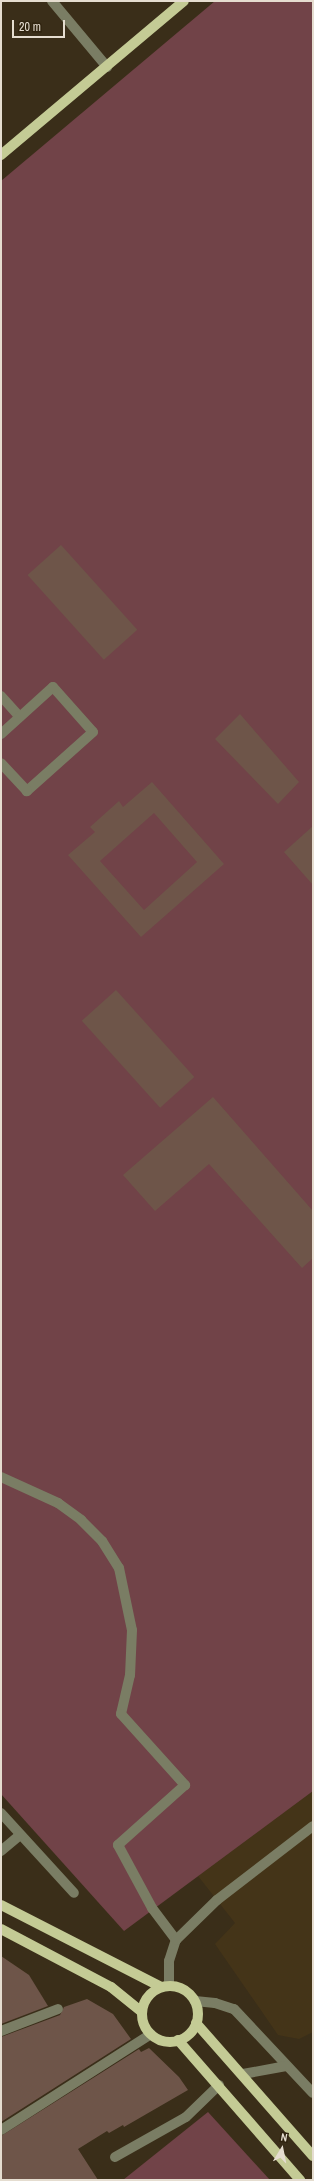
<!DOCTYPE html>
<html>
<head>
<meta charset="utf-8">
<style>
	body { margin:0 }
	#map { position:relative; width:314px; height:2181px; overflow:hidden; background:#3a2e19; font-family:"Archivo Narrow",sans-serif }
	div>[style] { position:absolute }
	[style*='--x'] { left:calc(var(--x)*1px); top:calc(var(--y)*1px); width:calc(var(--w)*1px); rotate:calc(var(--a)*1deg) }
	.built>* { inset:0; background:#443418 }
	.green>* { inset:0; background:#714348 }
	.building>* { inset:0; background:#6e5549; transform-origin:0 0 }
	.minor>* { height:10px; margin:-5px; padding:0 5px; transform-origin:5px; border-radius:5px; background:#7a7d64 }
	.major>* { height:10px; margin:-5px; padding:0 5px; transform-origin:5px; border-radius:5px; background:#c4cb95 }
	.major>.ring { margin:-5px; padding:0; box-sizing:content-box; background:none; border:10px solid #c4cb95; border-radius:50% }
	span { translate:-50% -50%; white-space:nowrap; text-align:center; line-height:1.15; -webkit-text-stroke:4px #30240f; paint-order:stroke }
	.frame { position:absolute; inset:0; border:2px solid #e5ddd0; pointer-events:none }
	.north { position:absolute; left:262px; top:2129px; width:40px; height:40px; -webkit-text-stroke:3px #30240f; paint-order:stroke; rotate:10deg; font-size:11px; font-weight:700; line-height:16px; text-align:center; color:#e5ddd0 }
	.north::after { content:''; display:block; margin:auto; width:14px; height:18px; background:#e5ddd0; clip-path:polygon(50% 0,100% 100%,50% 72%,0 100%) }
	.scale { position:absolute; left:12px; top:20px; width:53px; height:18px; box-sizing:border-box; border:2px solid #e5ddd0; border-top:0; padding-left:5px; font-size:12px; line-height:14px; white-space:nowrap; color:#e5ddd0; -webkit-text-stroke:3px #30240f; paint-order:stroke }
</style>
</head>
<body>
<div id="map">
	<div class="built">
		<div style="clip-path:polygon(313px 1791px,313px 2032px,299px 2039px,278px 2035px,215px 1944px,235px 1923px,198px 1876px)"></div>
	</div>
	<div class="green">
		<div style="clip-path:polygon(215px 1px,313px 1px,313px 1791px,124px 1931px,1px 1794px,1px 181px)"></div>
		<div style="clip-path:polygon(208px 2112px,270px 2180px,123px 2180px)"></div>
	</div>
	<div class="building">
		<div style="left:61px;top:545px;width:114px;height:45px;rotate:48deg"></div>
		<div style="clip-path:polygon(240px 714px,299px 782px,278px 804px,215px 739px)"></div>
		<div style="clip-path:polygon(evenodd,152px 782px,224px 864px,141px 937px,68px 855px,95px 832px,90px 827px,119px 801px,123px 807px,152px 782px,154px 813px,197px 862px,144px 910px,100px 861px,154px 813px)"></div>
		<div style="clip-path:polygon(313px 826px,313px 885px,284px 852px)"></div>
		<div style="left:116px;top:990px;width:117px;height:46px;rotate:48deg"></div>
		<div style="clip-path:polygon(213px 1097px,313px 1211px,313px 1258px,302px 1268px,209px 1164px,155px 1211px,123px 1175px)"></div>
		<div style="clip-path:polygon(1px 1956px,29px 1975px,48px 2006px,1px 2024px)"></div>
		<div style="clip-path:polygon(87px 1999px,113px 2014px,131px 2039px,1px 2122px,1px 2037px,60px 2015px,64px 2007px)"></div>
		<div style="clip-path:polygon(149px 2048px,179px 2077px,188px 2090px,124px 2127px,123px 2125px,109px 2133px,107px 2131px,78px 2149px,98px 2180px,1px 2180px,1px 2136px,139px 2049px,141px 2052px)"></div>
	</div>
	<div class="minor">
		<div style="--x:52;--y:1;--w:86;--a:50.2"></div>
		<div style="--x:1;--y:696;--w:28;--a:48"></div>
		<div style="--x:1;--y:734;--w:70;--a:-42.1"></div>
		<div style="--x:53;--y:687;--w:60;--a:48.4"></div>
		<div style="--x:93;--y:732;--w:89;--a:138.2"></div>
		<div style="--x:27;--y:791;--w:38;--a:-133"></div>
		<div style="--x:1;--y:1477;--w:63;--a:24.5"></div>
		<div style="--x:58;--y:1503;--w:29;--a:36"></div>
		<div style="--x:81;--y:1520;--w:30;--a:45"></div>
		<div style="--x:102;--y:1541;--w:32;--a:58"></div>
		<div style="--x:119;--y:1568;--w:63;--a:78.2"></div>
		<div style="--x:132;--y:1630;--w:45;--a:92.5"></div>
		<div style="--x:130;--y:1675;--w:40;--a:103"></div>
		<div style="--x:121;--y:1714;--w:96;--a:48"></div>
		<div style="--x:185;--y:1785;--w:90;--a:138.2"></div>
		<div style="--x:118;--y:1845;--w:72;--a:61.6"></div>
		<div style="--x:152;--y:1908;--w:40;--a:53"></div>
		<div style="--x:1;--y:1813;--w:108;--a:47.6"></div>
		<div style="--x:1;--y:1851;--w:25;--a:-40"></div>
		<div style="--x:169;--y:1986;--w:25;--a:-90"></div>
		<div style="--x:169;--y:1961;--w:22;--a:-72"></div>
		<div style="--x:176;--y:1940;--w:57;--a:-44.3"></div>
		<div style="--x:217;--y:1900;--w:121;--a:-37.6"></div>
		<div style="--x:195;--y:2001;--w:20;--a:6"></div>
		<div style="--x:215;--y:2003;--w:20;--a:18"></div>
		<div style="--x:234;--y:2009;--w:115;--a:46.8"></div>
		<div style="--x:1;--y:2031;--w:61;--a:-21.1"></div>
		<div style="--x:243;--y:2074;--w:44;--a:-10.5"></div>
		<div style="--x:1;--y:2130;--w:178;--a:-32.6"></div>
		<div style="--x:115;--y:2157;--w:81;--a:-29.4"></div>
		<div style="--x:186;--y:2117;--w:46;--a:-44.1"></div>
	</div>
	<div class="major">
		<div style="--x:1;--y:155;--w:239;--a:-40.1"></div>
		<div style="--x:1;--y:1905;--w:180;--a:27.1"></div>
		<div style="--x:1;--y:1929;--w:124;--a:27.8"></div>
		<div style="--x:111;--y:1987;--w:40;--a:39"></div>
		<div class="ring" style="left:142px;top:1986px;width:46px;height:46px"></div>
		<div style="--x:196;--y:2023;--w:177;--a:48.7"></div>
		<div style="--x:178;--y:2040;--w:186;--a:48.9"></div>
	</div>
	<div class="frame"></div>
	<div class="north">N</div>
	<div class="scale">20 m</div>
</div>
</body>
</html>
